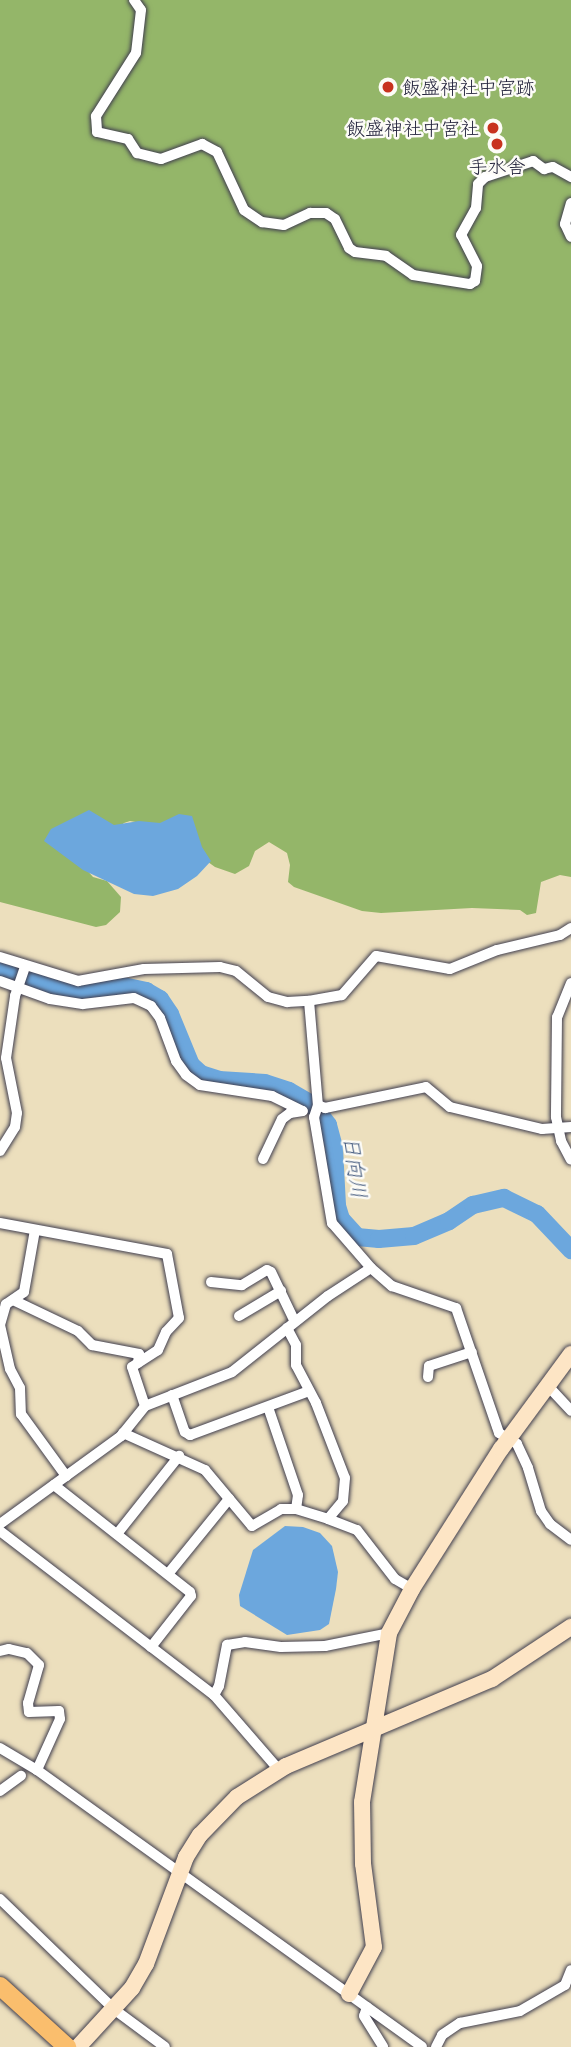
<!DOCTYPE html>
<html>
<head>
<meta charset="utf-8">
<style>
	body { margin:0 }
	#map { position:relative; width:571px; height:2047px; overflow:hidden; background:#ecdfbd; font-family:"Playpen Sans","Klee One",sans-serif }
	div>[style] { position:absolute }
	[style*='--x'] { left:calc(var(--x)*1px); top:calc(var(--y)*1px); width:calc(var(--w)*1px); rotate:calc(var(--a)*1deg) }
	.forest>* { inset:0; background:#94b669 }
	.water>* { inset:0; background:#6ca7dd }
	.river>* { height:18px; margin:-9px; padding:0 9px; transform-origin:9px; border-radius:9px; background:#6ca7dd }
	.roads { filter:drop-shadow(0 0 2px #403e4e) drop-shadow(0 0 2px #403e4e) }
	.street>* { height:10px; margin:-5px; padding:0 5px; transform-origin:5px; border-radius:5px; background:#fff }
	.secondary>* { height:16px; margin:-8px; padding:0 8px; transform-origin:8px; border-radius:8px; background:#fde5c5 }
	.primary>* { height:18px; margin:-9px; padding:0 9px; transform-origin:9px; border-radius:9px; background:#fabe6d }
	.dots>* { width:19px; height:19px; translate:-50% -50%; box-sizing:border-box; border:4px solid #fdfcf7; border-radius:50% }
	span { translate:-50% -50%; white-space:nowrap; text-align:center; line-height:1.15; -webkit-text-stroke:5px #fdfcf7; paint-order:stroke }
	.poi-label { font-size:19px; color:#22223b }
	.left { translate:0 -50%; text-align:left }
	.right { translate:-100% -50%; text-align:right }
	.water-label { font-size:21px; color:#40577c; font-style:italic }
</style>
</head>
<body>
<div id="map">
	<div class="forest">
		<div style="clip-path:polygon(0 0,571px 0,571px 877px,560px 875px,541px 882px,536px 913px,527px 915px,520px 910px,472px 908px,381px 913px,362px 911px,294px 887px,288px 882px,290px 865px,287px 853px,269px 842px,255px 851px,249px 866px,235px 874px,215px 867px,158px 826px,130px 821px,124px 823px,79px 861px,93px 877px,107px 881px,121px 897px,120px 912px,106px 925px,96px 927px,0 902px)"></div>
	</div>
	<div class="water">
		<div style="clip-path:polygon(89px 810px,114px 825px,139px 821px,160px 823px,179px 814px,192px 816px,202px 847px,211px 861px,197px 876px,178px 889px,153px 896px,134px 894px,83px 870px,44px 841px,51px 829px)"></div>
		<div style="clip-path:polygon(285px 1526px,303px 1527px,320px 1533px,332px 1546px,338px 1572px,336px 1589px,329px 1624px,320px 1630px,287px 1635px,240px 1606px,239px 1595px,253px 1550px)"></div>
	</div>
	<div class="river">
		<div style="--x:0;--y:970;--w:73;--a:16.7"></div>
		<div style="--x:70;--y:991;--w:53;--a:-5.4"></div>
		<div style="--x:123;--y:986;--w:24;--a:12"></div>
		<div style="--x:146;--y:991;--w:16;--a:30"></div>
		<div style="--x:160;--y:999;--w:18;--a:56"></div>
		<div style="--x:170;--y:1014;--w:55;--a:67.6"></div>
		<div style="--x:191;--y:1065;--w:13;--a:42"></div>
		<div style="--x:201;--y:1074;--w:19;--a:18"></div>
		<div style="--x:219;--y:1080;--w:46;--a:3.7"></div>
		<div style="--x:265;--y:1083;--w:25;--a:18"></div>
		<div style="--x:289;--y:1091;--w:28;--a:30"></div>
		<div style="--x:313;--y:1105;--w:25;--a:53"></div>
		<div style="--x:328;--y:1125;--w:24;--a:75"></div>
		<div style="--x:334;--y:1148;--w:58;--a:87"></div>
		<div style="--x:337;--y:1206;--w:14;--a:73"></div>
		<div style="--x:341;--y:1219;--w:24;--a:48"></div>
		<div style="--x:357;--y:1237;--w:22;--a:5"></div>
		<div style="--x:379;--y:1239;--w:35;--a:-5"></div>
		<div style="--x:414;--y:1236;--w:38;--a:-23"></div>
		<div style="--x:449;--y:1221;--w:29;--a:-34"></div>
		<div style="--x:473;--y:1205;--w:32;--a:-13"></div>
		<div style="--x:504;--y:1198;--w:37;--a:26"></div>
		<div style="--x:537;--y:1214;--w:50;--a:46.6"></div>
	</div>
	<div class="roads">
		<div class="street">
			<div style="--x:134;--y:0;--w:12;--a:55"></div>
			<div style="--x:141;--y:10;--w:43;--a:96.6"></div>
			<div style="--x:136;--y:53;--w:75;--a:122.4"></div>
			<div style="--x:96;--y:116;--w:16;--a:86"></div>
			<div style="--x:97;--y:132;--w:32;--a:13"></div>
			<div style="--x:128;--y:139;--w:17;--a:57"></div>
			<div style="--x:137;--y:153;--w:25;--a:14"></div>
			<div style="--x:161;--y:159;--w:44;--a:-20.1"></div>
			<div style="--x:202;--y:144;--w:17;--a:28"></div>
			<div style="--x:217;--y:152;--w:64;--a:65"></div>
			<div style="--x:244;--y:210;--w:22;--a:34"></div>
			<div style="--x:262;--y:222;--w:22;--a:8"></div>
			<div style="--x:284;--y:225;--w:29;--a:-25"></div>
			<div style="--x:310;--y:213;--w:16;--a:0"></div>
			<div style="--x:326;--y:213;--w:11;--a:34"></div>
			<div style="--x:335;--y:219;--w:32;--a:64"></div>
			<div style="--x:349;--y:248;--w:7;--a:34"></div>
			<div style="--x:355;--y:252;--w:31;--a:7"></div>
			<div style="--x:386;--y:256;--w:33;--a:35"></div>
			<div style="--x:413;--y:275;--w:58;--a:9"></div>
			<div style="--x:470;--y:284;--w:6;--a:-31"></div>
			<div style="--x:475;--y:281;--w:15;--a:-82"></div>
			<div style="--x:477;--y:266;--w:35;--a:-117"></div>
			<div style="--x:461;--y:235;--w:31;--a:-61"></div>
			<div style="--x:476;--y:208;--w:24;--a:-85"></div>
			<div style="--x:478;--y:184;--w:10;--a:-45"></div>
			<div style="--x:485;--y:177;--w:51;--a:-18.4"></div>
			<div style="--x:533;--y:161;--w:14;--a:36"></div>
			<div style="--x:544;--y:169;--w:9;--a:-13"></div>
			<div style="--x:553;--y:167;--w:21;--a:29"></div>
			<div style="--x:571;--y:203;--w:22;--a:106"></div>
			<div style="--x:565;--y:224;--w:14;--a:65"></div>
			<div style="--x:571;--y:928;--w:13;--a:148"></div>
			<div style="--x:560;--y:935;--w:65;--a:166.6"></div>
			<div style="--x:497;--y:950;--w:51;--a:158"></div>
			<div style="--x:450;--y:969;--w:75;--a:-170"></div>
			<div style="--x:376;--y:956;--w:52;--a:131.1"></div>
			<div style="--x:342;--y:995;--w:34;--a:170"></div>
			<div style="--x:309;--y:1001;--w:104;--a:85.1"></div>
			<div style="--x:318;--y:1105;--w:13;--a:108"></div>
			<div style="--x:314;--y:1117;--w:108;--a:80.4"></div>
			<div style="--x:332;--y:1223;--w:60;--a:49.1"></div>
			<div style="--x:371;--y:1268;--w:28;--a:41"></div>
			<div style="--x:392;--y:1286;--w:68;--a:19"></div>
			<div style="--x:456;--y:1308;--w:132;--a:71"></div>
			<div style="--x:499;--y:1433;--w:21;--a:31"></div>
			<div style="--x:517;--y:1444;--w:26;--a:65"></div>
			<div style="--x:528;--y:1468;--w:45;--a:73.2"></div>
			<div style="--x:541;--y:1511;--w:16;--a:55"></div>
			<div style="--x:550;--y:1524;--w:26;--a:37"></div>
			<div style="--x:0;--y:957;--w:82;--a:17.1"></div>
			<div style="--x:78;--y:981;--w:67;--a:-10.3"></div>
			<div style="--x:144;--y:969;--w:76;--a:-1.5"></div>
			<div style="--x:220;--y:967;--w:16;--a:14"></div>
			<div style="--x:236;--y:971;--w:41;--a:39.1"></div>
			<div style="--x:268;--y:997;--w:20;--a:15"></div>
			<div style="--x:287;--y:1002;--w:22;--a:-3"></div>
			<div style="--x:0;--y:981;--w:53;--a:19.8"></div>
			<div style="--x:50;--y:999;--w:33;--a:9"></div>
			<div style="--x:83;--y:1004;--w:51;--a:-6.7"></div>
			<div style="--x:134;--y:998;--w:19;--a:25"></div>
			<div style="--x:151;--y:1006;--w:15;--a:53"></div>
			<div style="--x:160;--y:1018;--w:46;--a:69.6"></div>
			<div style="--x:176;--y:1061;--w:17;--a:54"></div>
			<div style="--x:186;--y:1075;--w:17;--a:36"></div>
			<div style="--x:200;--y:1085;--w:73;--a:8.7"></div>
			<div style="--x:272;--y:1096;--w:34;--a:26"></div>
			<div style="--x:571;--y:983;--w:37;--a:112"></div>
			<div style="--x:557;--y:1017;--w:100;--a:90.6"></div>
			<div style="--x:556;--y:1117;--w:25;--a:78"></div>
			<div style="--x:561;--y:1141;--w:21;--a:62"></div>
			<div style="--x:318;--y:1105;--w:8;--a:23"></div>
			<div style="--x:325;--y:1108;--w:103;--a:-11.7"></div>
			<div style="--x:426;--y:1087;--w:31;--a:40"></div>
			<div style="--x:450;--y:1107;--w:95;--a:13.4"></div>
			<div style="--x:542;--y:1129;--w:29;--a:-4"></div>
			<div style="--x:0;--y:1151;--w:28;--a:-58"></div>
			<div style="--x:15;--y:1127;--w:14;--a:-82"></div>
			<div style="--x:17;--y:1113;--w:56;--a:-101.3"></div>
			<div style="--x:6;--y:1058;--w:63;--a:-81.7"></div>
			<div style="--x:15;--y:996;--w:31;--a:-71"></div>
			<div style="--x:263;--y:1159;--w:44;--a:-64.6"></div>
			<div style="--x:282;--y:1119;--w:10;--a:-37"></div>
			<div style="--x:290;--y:1113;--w:13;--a:-9"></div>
			<div style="--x:0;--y:1223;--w:170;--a:10.5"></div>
			<div style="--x:167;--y:1254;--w:65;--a:79.4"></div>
			<div style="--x:179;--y:1318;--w:19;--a:133"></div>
			<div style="--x:166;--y:1332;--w:20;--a:114"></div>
			<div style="--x:158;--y:1350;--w:31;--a:147"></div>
			<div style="--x:132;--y:1367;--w:41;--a:71.6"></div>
			<div style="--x:35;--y:1230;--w:63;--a:100.1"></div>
			<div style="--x:24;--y:1292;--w:22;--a:146"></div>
			<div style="--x:6;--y:1304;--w:22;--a:106"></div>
			<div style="--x:0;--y:1325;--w:45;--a:77.2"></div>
			<div style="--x:10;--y:1369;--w:21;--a:62"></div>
			<div style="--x:20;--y:1388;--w:26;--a:88"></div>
			<div style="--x:21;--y:1414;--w:77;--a:54"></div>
			<div style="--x:211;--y:1282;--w:31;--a:6"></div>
			<div style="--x:242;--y:1285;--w:29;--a:-31"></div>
			<div style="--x:267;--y:1270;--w:4;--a:27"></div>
			<div style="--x:271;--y:1272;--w:55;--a:64.4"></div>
			<div style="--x:13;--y:1300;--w:72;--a:25.5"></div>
			<div style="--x:78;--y:1331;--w:20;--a:45"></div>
			<div style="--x:92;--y:1345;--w:48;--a:10.8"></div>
			<div style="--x:139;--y:1354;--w:9;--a:96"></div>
			<div style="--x:239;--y:1316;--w:49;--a:-30.8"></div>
			<div style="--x:287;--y:1328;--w:19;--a:62"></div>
			<div style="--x:296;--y:1345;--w:20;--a:90"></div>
			<div style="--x:296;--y:1365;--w:43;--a:62.2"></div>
			<div style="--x:316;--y:1403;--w:80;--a:68.9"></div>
			<div style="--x:345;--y:1478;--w:23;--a:95"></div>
			<div style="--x:343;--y:1501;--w:23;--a:130"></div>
			<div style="--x:328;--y:1519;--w:31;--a:21"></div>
			<div style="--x:357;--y:1530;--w:62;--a:52.2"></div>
			<div style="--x:395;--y:1579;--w:20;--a:30"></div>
			<div style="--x:428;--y:1377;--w:11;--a:-85"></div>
			<div style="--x:429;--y:1366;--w:45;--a:-18"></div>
			<div style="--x:548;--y:1386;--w:34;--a:47"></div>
			<div style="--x:172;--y:1395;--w:39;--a:71"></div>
			<div style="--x:185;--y:1432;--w:6;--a:31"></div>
			<div style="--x:190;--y:1435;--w:127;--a:-20.3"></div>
			<div style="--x:268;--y:1407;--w:93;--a:71.2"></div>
			<div style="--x:298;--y:1495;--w:14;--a:98"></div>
			<div style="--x:296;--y:1509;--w:34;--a:17"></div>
			<div style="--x:123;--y:1433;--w:90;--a:24.3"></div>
			<div style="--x:205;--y:1470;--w:73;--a:50"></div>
			<div style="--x:252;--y:1526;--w:34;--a:-30"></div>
			<div style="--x:281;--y:1509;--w:15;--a:0"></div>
			<div style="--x:54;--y:1485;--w:173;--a:38.2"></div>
			<div style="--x:190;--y:1592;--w:4;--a:76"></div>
			<div style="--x:191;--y:1596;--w:65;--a:128.1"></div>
			<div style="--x:0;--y:1524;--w:150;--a:-36"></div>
			<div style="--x:121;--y:1436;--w:38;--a:-51"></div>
			<div style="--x:145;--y:1406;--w:93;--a:-21.3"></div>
			<div style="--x:232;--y:1372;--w:122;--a:-38.4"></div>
			<div style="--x:328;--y:1296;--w:51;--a:-33.1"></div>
			<div style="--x:0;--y:1531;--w:270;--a:37.5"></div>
			<div style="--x:214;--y:1695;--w:10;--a:-61"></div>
			<div style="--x:219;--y:1686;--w:42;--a:-79"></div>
			<div style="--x:227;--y:1645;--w:18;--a:-9"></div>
			<div style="--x:245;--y:1642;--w:36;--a:8"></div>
			<div style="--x:281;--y:1647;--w:44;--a:-1.3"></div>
			<div style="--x:325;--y:1646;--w:65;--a:-11.5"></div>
			<div style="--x:117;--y:1534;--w:100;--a:-51.5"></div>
			<div style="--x:168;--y:1574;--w:97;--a:-50.9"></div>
			<div style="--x:0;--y:1651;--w:9;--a:-13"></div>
			<div style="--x:9;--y:1649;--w:18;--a:13"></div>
			<div style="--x:27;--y:1653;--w:17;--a:45"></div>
			<div style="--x:39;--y:1665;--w:40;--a:106"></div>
			<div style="--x:28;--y:1703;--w:9;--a:84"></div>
			<div style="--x:29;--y:1712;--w:30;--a:-2"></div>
			<div style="--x:59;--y:1711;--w:8;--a:83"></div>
			<div style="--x:60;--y:1719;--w:56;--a:114.3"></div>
			<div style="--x:37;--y:1770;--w:474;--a:35.7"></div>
			<div style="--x:214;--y:1695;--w:99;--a:49.1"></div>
			<div style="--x:0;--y:1748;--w:43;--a:30.7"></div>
			<div style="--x:0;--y:1791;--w:26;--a:-36"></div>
			<div style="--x:0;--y:1899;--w:160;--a:44"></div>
			<div style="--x:115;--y:2010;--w:62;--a:36.5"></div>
			<div style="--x:367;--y:2007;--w:9;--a:108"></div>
			<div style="--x:364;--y:2016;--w:36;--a:58"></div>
			<div style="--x:436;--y:2047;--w:13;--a:-63"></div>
			<div style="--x:442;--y:2035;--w:22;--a:-34"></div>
			<div style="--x:460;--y:2023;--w:61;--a:-11.3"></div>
			<div style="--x:520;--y:2011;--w:52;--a:-30"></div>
			<div style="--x:565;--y:1985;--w:16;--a:-68"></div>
		</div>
		<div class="secondary">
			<div style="--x:349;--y:1994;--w:53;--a:-62"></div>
			<div style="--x:374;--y:1947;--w:84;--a:-97.5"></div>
			<div style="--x:363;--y:1864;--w:62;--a:-90.9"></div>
			<div style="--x:362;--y:1802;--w:171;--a:-80.9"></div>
			<div style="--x:389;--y:1633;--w:50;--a:-62.4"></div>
			<div style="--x:412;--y:1589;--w:166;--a:-57.6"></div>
			<div style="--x:501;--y:1449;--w:118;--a:-53.6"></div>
			<div style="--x:78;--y:2047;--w:80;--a:-47.5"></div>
			<div style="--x:132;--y:1988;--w:28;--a:-60"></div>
			<div style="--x:146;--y:1964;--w:114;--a:-69.5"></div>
			<div style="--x:186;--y:1857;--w:26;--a:-58"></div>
			<div style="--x:200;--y:1835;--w:53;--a:-45.8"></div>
			<div style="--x:237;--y:1797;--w:58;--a:-32.3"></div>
			<div style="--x:286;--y:1766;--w:224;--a:-22.9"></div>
			<div style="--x:492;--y:1679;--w:95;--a:-33.4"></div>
		</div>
		<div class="primary">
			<div style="--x:0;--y:1986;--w:91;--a:42.3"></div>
		</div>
	</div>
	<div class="dots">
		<div style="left:388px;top:87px;background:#c8321e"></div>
		<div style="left:493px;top:128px;background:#c8321e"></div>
		<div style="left:497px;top:144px;background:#c8321e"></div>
	</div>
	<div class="poi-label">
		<span class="left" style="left:402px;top:87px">飯盛神社中宮跡</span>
		<span class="right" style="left:479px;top:128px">飯盛神社中宮社</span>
		<span style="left:497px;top:166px">手水舎</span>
	</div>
	<div class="water-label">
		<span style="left:357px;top:1167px;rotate:82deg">日向川</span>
	</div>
</div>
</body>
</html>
